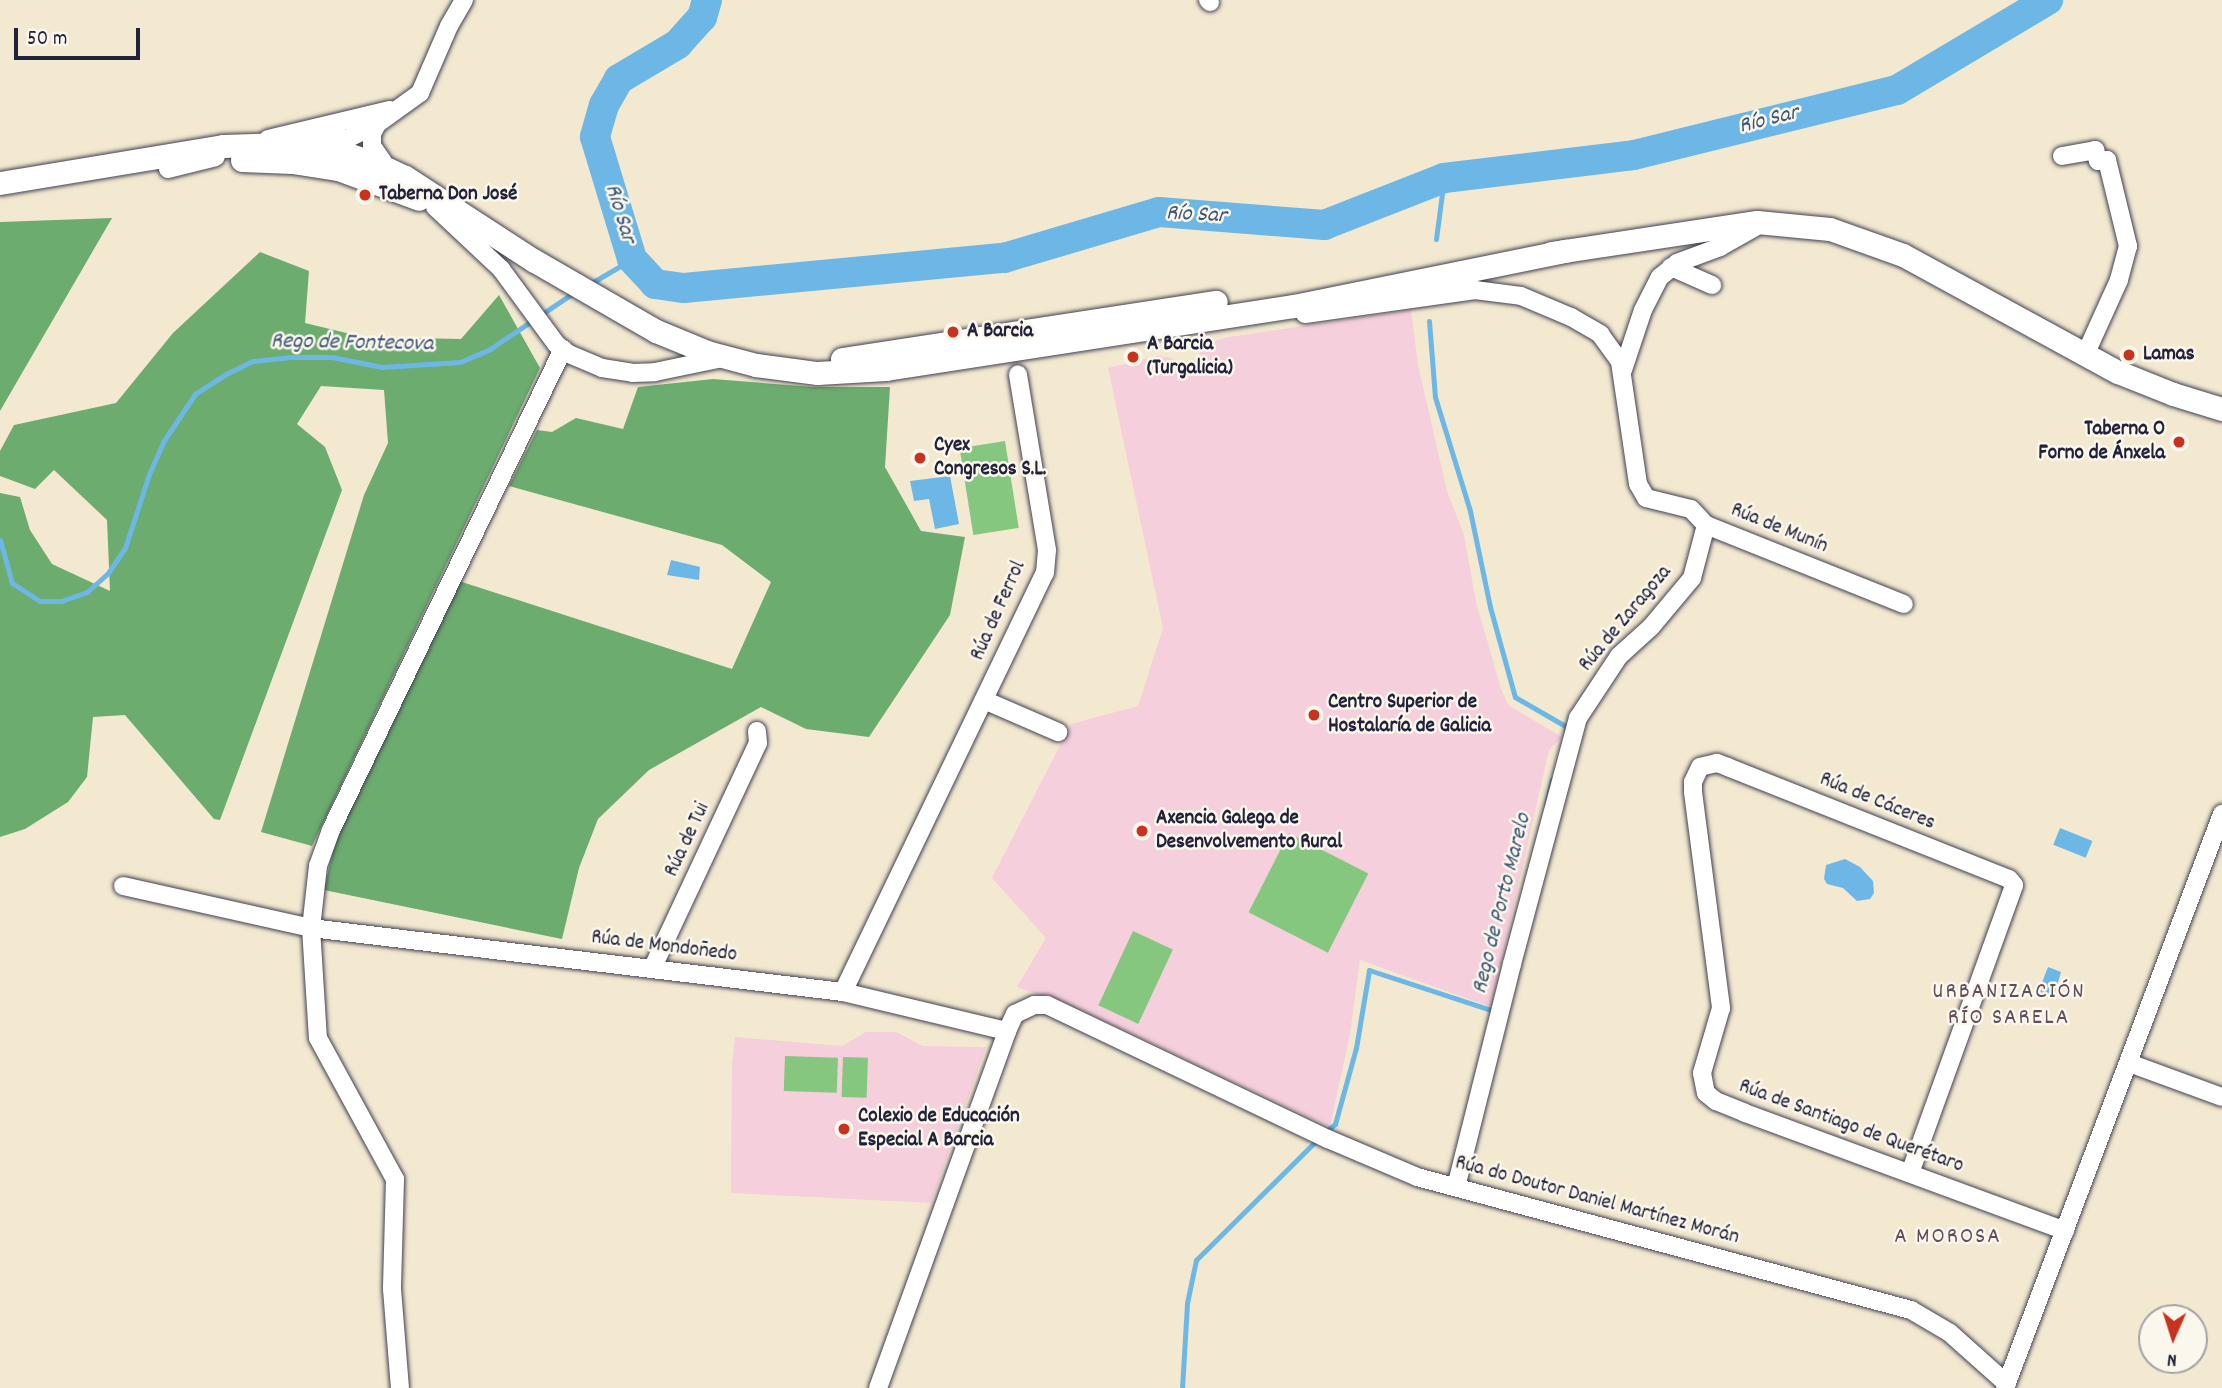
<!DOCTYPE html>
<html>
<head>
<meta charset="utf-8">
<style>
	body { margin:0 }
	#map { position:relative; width:2222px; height:1388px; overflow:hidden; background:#f3e9d1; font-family:Dekko,sans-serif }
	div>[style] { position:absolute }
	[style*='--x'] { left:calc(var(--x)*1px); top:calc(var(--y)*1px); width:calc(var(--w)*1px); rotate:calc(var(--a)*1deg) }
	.built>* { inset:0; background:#f5cfdb }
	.green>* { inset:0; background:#86c77f; transform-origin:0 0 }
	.forest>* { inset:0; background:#6cac6e }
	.water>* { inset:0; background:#6db7e6; transform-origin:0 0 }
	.stream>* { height:5px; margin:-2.5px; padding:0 2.5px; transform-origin:2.5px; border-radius:2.5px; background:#6db7e6 }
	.river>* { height:30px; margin:-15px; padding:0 15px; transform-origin:15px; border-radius:15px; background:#6db7e6 }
	.roads { filter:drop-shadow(0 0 2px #414052) drop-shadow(0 0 2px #414052) }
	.minor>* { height:18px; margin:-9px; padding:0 9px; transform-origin:9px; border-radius:9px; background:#fff }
	.major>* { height:23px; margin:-11.5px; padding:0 11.5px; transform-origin:11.5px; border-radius:11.5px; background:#fff }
	.dots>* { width:19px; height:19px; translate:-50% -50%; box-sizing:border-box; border:4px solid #fbf7ec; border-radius:50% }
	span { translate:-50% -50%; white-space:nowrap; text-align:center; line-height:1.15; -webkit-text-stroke:5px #fbf7ec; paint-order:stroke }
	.poi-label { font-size:21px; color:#22223b; font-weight:700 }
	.left { translate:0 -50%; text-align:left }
	.right { translate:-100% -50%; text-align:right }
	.street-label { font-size:21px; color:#22223b }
	.water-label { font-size:23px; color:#3c5677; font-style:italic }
	.neighbourhood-label { font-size:23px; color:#614e5a; letter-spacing:2px }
	.north { position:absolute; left:2138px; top:1304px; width:70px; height:70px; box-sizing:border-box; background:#fbf7ec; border:2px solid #a4a2a5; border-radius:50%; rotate:183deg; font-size:19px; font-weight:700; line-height:28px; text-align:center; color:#22223b }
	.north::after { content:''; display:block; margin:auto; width:24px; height:32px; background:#c8321e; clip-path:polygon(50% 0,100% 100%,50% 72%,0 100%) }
	.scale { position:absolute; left:14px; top:28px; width:126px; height:32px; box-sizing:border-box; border:4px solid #22223b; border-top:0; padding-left:9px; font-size:21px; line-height:24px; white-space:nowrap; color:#22223b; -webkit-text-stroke:5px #fbf7ec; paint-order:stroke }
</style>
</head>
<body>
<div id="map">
	<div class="built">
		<div style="clip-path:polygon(1411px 310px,1418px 365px,1447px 491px,1464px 535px,1476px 602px,1501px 689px,1508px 705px,1562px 737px,1549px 750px,1491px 1007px,1360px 960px,1350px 1034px,1330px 1127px,1077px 1008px,1017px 987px,1046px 938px,992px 878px,1071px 724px,1138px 706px,1163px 628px,1108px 368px,1158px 356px,1172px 358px,1176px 364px,1196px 359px,1207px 343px,1229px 337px)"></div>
		<div style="clip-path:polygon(866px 1032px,896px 1032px,923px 1046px,986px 1047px,931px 1203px,731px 1193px,732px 1065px,735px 1037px,842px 1046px)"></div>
	</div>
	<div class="green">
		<div style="left:1005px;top:441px;width:88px;height:46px;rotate:81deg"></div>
		<div style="left:1289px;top:833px;width:89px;height:89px;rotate:27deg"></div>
		<div style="left:1133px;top:931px;width:44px;height:82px;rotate:25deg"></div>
		<div style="left:785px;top:1056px;width:53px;height:35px;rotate:2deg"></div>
		<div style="left:843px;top:1057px;width:25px;height:40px;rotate:2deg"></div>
	</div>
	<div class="forest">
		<div style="clip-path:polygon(112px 218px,0 411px,0 222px)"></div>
		<div style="clip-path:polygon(260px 252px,309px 271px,305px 323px,363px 337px,461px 339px,499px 295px,540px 368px,312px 846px,261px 832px,364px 495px,388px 443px,384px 390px,321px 386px,297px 424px,325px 447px,342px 490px,220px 820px,214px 819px,125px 715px,93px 717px,87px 777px,68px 802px,25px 829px,0 837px,0 493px,20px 497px,30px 530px,52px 564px,110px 591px,107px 520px,54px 470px,35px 489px,0 476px,0 451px,14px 425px,116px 403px,173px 333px)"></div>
		<div style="clip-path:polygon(713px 379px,814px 387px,890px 387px,885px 467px,921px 531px,965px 537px,950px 615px,869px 737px,806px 729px,761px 707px,649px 770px,598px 819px,579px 868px,562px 939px,324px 890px,337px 833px,459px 581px,732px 669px,771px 582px,722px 545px,509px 486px,537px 430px,552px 432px,576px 418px,623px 429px,638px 387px)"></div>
	</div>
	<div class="water">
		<div style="clip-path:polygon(950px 476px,959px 524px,935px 529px,929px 499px,914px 501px,910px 481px)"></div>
		<div style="clip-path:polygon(671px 560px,700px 567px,699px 580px,667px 575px)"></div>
		<div style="left:2060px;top:828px;width:35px;height:18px;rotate:22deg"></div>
		<div style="clip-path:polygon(1845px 859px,1860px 867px,1873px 881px,1874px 893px,1870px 899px,1857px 901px,1843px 888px,1827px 884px,1824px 879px,1826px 865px)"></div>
		<div style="clip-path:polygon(2048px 967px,2061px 972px,2053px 1000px,2038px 993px)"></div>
	</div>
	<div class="stream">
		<div style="--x:1436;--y:239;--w:62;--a:-82.5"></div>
		<div style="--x:588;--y:285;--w:51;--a:-30.6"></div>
		<div style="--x:1429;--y:321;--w:76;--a:85.5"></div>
		<div style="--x:1435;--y:397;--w:119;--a:72.9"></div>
		<div style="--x:1470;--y:511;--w:98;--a:78.2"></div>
		<div style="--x:1490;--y:607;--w:93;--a:74.5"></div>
		<div style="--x:1515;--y:697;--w:60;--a:30"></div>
		<div style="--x:1567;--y:727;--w:3;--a:108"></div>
		<div style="--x:0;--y:540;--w:45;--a:74.4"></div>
		<div style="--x:12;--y:583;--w:33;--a:33"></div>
		<div style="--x:40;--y:601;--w:21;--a:0"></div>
		<div style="--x:61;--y:601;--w:28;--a:-19"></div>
		<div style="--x:87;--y:592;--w:28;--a:-42"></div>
		<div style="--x:108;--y:573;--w:30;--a:-56"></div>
		<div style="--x:125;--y:548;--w:78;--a:-72"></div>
		<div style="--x:149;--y:474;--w:35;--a:-66"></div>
		<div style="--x:163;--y:442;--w:58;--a:-56.3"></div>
		<div style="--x:195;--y:394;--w:37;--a:-33"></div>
		<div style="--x:226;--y:374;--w:30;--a:-26"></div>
		<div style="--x:253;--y:361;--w:38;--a:-6"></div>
		<div style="--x:291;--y:357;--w:41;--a:0"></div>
		<div style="--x:332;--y:357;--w:51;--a:11.3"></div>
		<div style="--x:382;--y:367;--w:78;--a:-3.7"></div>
		<div style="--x:460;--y:362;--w:33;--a:-23"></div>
		<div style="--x:490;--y:349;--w:104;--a:-34"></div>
		<div style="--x:1546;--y:805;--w:26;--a:-77"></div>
		<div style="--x:1325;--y:1132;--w:13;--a:-39"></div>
		<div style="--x:1335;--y:1124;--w:79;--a:-74.6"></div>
		<div style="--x:1356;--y:1048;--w:79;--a:-80.5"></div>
		<div style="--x:1369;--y:970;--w:132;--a:18.2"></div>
		<div style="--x:1494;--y:1011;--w:3;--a:-72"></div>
		<div style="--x:1182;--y:1388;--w:85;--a:-86.6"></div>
		<div style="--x:1187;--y:1303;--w:44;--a:-78.2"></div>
		<div style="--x:1196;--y:1260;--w:172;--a:-44.8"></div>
	</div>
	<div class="river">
		<div style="--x:707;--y:0;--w:18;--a:106"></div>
		<div style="--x:702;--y:17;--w:36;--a:132"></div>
		<div style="--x:678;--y:44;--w:69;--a:149.3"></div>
		<div style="--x:619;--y:79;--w:30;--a:120"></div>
		<div style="--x:604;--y:105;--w:33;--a:106"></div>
		<div style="--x:595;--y:137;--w:127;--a:73.1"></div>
		<div style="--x:632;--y:259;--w:34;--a:47"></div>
		<div style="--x:655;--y:284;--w:29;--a:8"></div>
		<div style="--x:684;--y:288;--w:321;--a:-5.4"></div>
		<div style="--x:1004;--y:258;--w:162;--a:-16.5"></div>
		<div style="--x:1159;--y:212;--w:166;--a:4.5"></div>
		<div style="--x:1324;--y:225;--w:129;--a:-21.4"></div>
		<div style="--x:1444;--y:178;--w:191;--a:-6.9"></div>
		<div style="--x:1634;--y:155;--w:271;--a:-13.9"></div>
		<div style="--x:1897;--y:90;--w:176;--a:-30.8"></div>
	</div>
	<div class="roads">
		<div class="minor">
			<div style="--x:1208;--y:0;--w:3;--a:45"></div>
			<div style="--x:377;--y:124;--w:11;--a:117"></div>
			<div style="--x:372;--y:134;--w:12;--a:90"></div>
			<div style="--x:372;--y:146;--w:19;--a:55"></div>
			<div style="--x:268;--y:139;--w:125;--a:-13.4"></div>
			<div style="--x:341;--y:142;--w:40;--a:-26.6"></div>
			<div style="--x:377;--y:124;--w:53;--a:-35.8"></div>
			<div style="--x:420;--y:93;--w:73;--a:-66.6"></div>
			<div style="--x:449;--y:26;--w:30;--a:-60"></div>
			<div style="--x:323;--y:156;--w:10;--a:-127"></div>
			<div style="--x:317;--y:148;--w:11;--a:-95"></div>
			<div style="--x:316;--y:137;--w:8;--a:-60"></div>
			<div style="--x:320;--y:130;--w:9;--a:0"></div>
			<div style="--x:329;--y:130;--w:14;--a:34"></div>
			<div style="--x:341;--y:138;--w:13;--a:103"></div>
			<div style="--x:338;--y:151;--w:10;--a:143"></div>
			<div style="--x:2062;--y:156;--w:34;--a:-10"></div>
			<div style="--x:2095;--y:150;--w:11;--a:75"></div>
			<div style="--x:2098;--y:161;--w:9;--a:-6"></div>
			<div style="--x:2107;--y:160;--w:89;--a:76.3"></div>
			<div style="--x:2128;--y:246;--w:35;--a:105"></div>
			<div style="--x:2119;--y:280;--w:82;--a:114.4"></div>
			<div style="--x:168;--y:169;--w:49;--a:-14"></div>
			<div style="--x:435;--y:207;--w:91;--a:43.2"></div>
			<div style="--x:501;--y:269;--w:93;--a:53.7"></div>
			<div style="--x:556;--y:344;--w:16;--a:38"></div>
			<div style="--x:569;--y:354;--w:36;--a:23"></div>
			<div style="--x:602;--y:368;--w:30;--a:9"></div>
			<div style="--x:632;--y:373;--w:23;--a:-2"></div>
			<div style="--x:655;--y:372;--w:68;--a:-11.8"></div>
			<div style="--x:1671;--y:267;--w:45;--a:23.7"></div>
			<div style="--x:1305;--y:314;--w:172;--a:-8"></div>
			<div style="--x:1475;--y:290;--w:46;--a:7.4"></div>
			<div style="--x:1521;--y:296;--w:54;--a:22.8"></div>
			<div style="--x:1571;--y:317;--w:34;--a:30"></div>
			<div style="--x:1600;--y:334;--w:34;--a:54"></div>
			<div style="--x:1620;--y:362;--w:123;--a:81.6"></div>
			<div style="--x:1638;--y:484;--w:16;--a:60"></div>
			<div style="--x:1646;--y:498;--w:46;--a:13.7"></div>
			<div style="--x:1691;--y:509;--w:22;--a:47"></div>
			<div style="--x:1706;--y:525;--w:213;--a:21.8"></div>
			<div style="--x:563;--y:349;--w:534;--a:115.75"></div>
			<div style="--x:331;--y:830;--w:38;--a:110"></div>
			<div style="--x:318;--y:866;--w:62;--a:96.4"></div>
			<div style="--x:311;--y:928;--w:536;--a:6.86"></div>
			<div style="--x:843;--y:992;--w:169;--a:13.4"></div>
			<div style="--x:1623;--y:370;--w:63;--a:-71.6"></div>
			<div style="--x:1643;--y:310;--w:37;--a:-63"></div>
			<div style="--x:1660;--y:277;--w:22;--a:-39"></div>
			<div style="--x:1677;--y:263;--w:46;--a:-20.4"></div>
			<div style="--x:1720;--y:247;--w:45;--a:-29.4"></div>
			<div style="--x:984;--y:700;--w:81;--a:23.4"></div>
			<div style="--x:123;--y:886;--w:193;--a:12.6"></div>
			<div style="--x:311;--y:928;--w:110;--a:86.4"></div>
			<div style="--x:318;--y:1038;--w:161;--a:61.4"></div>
			<div style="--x:395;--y:1179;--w:110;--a:91.6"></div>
			<div style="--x:392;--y:1289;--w:99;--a:85.4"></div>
			<div style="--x:653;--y:967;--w:247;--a:-64.9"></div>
			<div style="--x:758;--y:743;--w:12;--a:-95"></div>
			<div style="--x:843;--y:992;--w:465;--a:-64.3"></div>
			<div style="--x:1045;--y:573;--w:23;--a:-85"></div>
			<div style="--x:1047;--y:550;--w:178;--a:-99.4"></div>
			<div style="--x:2129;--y:1063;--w:99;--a:20.1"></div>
			<div style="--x:1910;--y:1173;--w:306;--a:-70.1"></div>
			<div style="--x:2014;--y:885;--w:8;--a:-130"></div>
			<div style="--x:2009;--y:879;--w:302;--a:-158.3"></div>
			<div style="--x:1728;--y:767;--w:12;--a:-160"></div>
			<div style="--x:1717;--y:763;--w:17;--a:167"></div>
			<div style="--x:1700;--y:767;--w:17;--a:115"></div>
			<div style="--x:1693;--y:782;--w:10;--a:90"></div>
			<div style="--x:1693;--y:792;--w:218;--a:82.6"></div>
			<div style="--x:1721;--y:1008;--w:68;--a:106.3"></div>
			<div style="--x:1702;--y:1073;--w:20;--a:79"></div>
			<div style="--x:1706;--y:1093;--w:13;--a:39"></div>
			<div style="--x:1716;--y:1101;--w:31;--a:22"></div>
			<div style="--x:1745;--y:1113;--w:341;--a:20.2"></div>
			<div style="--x:1456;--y:1187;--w:230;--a:-75.9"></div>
			<div style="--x:1512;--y:964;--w:255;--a:-75"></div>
			<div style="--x:1578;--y:718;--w:74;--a:-56.5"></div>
			<div style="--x:1619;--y:656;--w:43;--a:-42.2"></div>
			<div style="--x:1651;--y:627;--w:64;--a:-50.1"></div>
			<div style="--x:1692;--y:578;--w:55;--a:-75.2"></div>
			<div style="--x:878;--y:1388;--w:380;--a:-70.1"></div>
			<div style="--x:1007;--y:1031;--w:19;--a:-65"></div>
			<div style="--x:1015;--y:1014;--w:21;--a:-25"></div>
			<div style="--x:1034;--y:1005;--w:13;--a:0"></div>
			<div style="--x:1047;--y:1005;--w:311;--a:25.5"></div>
			<div style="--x:1328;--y:1139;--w:97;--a:23.1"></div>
			<div style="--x:1417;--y:1177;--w:512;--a:15.07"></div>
			<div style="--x:1911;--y:1310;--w:45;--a:30.5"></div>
			<div style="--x:1950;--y:1333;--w:76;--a:41.8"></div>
			<div style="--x:2005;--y:1388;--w:614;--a:-69.29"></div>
		</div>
		<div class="major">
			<div style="--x:242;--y:160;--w:50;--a:2.3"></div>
			<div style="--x:292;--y:162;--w:47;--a:8.7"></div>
			<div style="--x:338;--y:169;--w:86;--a:20.3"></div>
			<div style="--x:0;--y:183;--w:226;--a:-9.4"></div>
			<div style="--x:223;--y:146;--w:61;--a:-1.9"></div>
			<div style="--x:284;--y:144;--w:54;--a:7.4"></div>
			<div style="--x:338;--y:151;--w:41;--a:18.4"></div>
			<div style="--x:377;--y:164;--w:31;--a:25"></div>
			<div style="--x:405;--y:177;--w:153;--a:33"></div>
			<div style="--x:533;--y:260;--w:142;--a:30"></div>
			<div style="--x:656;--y:331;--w:55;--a:22.4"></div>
			<div style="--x:707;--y:352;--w:51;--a:14.9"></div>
			<div style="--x:756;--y:365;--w:62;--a:7.5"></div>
			<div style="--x:817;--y:373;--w:69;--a:-3.3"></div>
			<div style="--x:886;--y:369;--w:413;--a:-8.8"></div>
			<div style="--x:1294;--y:306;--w:277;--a:-11.5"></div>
			<div style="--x:1551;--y:253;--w:208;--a:-8.6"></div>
			<div style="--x:1757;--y:222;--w:73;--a:5.5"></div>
			<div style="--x:1830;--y:229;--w:77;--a:19.6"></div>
			<div style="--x:1903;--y:255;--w:245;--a:28.6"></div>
			<div style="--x:2118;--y:372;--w:59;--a:21.8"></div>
			<div style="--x:2173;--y:394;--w:51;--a:17"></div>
			<div style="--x:842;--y:359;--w:378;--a:-8.7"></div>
		</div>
	</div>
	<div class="dots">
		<div style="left:365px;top:195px;background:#c8321e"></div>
		<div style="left:953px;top:332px;background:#c8321e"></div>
		<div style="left:2129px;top:355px;background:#c8321e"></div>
		<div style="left:1133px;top:357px;background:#c8321e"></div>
		<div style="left:2179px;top:442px;background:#c8321e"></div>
		<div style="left:920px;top:458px;background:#c8321e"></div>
		<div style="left:1314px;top:715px;background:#c8321e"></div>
		<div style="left:1142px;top:831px;background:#c8321e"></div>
		<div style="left:844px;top:1129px;background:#c8321e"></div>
	</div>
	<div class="poi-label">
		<span class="left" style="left:379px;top:195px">Taberna Don José</span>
		<span class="left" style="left:967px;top:332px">A Barcia</span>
		<span class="left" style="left:1147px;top:357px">A Barcia<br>(Turgalicia)</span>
		<span class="left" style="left:2143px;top:355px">Lamas</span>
		<span class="right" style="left:2165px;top:442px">Taberna O<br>Forno de Ánxela</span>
		<span class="left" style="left:934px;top:458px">Cyex<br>Congresos S.L.</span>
		<span class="left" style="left:1328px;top:715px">Centro Superior de<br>Hostalaría de Galicia</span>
		<span class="left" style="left:1156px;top:831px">Axencia Galega de<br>Desenvolvemento Rural</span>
		<span class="left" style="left:858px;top:1129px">Colexio de Educación<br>Especial A Barcia</span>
	</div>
	<div class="street-label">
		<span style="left:1779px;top:529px;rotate:22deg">Rúa de Munín</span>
		<span style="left:999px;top:611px;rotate:-66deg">Rúa de Ferrol</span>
		<span style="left:1626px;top:619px;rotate:-50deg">Rúa de Zaragoza</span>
		<span style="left:1877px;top:802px;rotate:22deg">Rúa de Cáceres</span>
		<span style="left:688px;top:840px;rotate:-65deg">Rúa de Tui</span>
		<span style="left:664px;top:947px;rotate:7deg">Rúa de Mondoñedo</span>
		<span style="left:1851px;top:1127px;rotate:20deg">Rúa de Santiago de Querétaro</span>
		<span style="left:1597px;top:1201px;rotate:15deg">Rúa do Doutor Daniel Martínez Morán</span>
	</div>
	<div class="water-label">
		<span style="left:1769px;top:121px;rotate:-14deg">Río Sar</span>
		<span style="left:619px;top:214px;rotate:73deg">Río Sar</span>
		<span style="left:1196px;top:216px;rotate:3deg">Río Sar</span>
		<span style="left:352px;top:344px;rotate:1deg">Rego de Fontecova</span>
		<span style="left:1503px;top:904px;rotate:-76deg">Rego de Porto Marelo</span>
	</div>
	<div class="neighbourhood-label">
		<span style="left:2009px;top:1006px">URBANIZACIÓN<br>RÍO SARELA</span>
		<span style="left:1948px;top:1238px">A MOROSA</span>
	</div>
	<div class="north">N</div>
	<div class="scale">50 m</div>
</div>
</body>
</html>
